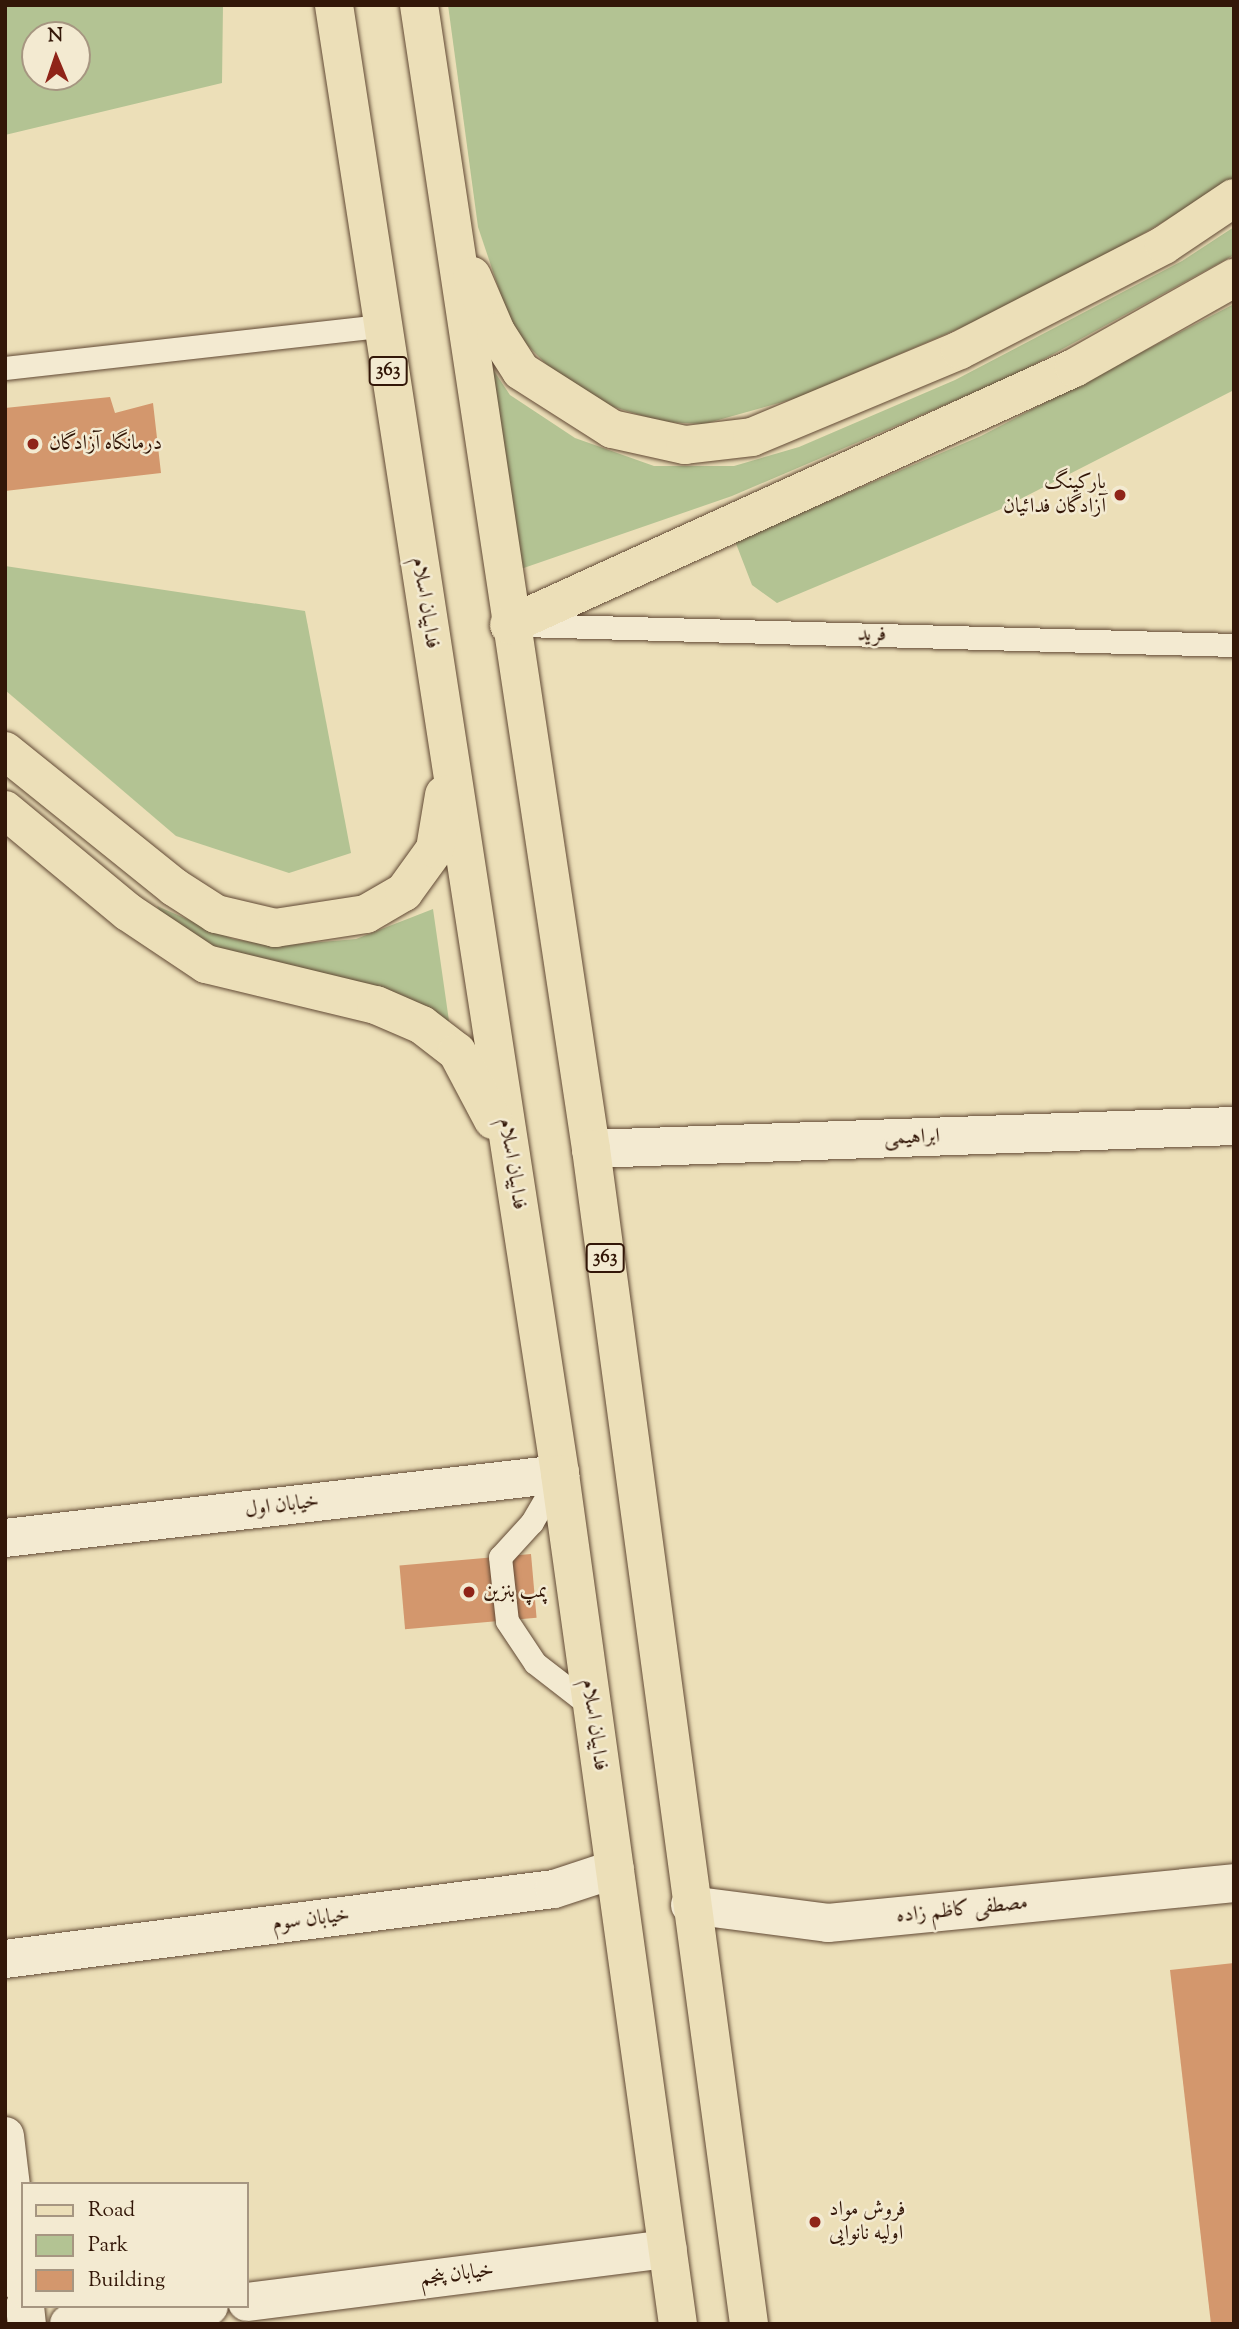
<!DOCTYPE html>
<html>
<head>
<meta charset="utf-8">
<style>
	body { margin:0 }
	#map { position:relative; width:1239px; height:2329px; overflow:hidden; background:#ecdfb8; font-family:"Sorts Mill Goudy",Amiri,serif }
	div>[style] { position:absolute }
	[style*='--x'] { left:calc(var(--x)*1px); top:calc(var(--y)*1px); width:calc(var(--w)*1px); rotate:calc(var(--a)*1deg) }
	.green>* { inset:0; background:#b3c393 }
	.building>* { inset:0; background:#d3976d; transform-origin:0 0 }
	.roads { filter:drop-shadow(0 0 2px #614934) drop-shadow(0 0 2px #614934) }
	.lane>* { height:23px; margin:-11.5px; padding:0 11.5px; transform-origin:11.5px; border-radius:11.5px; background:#f3ead1 }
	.street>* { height:38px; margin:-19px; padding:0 19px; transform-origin:19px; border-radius:19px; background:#f3ead1 }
	.primary>* { height:38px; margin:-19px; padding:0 19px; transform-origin:19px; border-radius:19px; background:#ecdfb8 }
	.dots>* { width:19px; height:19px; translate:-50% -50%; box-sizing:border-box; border:4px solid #f3ead1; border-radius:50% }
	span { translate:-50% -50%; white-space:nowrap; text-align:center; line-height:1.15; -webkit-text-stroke:5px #f3ead1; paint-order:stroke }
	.shield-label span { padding:2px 5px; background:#f3ead1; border:2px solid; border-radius:5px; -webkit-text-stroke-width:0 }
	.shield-label { font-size:19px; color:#331708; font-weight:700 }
	.poi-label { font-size:21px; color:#331708 }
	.left { translate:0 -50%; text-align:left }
	.right { translate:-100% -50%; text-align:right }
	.street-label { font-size:21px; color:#331708 }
	.frame { position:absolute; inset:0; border:7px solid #331708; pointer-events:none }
	.legend { position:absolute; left:21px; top:2182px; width:228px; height:126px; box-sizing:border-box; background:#f3ead1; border:2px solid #a69681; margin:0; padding:9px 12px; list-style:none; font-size:21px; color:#331708 }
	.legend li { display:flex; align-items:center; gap:14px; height:35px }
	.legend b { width:35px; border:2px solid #a69681 }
	.north { position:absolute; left:21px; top:21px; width:70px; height:70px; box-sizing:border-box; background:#f3ead1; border:2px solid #a69681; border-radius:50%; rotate:358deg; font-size:19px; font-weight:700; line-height:28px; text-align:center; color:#331708 }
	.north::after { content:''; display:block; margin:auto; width:24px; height:32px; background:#8f2418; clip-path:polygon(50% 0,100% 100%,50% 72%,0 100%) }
</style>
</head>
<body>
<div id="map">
	<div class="green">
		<div style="clip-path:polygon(evenodd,5px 5px,223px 5px,222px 83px,5px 135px,5px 5px,35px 35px,77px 35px,77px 77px,35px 77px,35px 35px)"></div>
		<div style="clip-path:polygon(448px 5px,1234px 5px,1234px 181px,1037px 295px,797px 398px,704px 424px,663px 422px,607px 405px,552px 370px,513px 331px,478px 227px)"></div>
		<div style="clip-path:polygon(1234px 227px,1234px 255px,1015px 375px,732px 496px,515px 571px,482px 353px,510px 395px,575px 438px,654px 466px,734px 466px,799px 447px,955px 380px,1182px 261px)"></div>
		<div style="clip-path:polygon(1234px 304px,1234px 390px,999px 510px,777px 603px,752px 585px,735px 541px,981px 436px)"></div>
		<div style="clip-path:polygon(5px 566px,305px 611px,351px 853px,289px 873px,176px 836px,5px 690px)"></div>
		<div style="clip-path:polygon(157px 906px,233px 939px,275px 946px,356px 939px,433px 909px,450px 1028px,370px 984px,259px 967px,167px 925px)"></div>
	</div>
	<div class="building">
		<div style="clip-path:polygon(110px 397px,115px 413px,153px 403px,161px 473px,5px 491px,5px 408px)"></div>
		<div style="left:531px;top:1554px;width:64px;height:132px;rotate:85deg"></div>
		<div style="clip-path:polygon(1234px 1963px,1234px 2324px,1211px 2324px,1170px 1970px)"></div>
	</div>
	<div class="roads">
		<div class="lane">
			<div style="--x:5;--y:368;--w:378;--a:-6.4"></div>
			<div style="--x:523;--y:625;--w:711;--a:1.61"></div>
			<div style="--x:560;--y:1474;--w:56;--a:120.3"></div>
			<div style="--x:532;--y:1522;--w:47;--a:132.4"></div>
			<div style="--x:500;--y:1557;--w:64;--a:83.8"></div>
			<div style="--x:507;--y:1621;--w:50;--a:56.3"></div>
			<div style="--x:535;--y:1663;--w:72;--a:37.7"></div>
		</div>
		<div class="street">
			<div style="--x:591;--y:1149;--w:643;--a:-2.05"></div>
			<div style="--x:5;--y:1538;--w:559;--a:-6.58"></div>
			<div style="--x:690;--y:1905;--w:139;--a:7.4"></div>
			<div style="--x:828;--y:1923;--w:408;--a:-5.6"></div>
			<div style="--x:5;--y:1959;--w:553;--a:-7.27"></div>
			<div style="--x:554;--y:1889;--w:64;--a:-18.2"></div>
			<div style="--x:5;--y:2136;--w:151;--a:83.2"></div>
			<div style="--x:247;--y:2302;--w:424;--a:-7.2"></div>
			<div style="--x:25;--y:2306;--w:18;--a:84"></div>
			<div style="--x:69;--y:2324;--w:141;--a:-7.3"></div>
		</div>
		<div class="primary">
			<div style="--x:334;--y:5;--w:1486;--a:81.25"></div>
			<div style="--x:560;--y:1474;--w:858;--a:82.1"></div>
			<div style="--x:419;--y:5;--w:1157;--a:81.45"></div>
			<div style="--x:591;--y:1149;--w:1186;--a:82.34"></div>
			<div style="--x:472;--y:276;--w:61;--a:66.8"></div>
			<div style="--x:496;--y:332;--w:46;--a:57.3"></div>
			<div style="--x:521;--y:371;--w:108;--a:32.5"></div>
			<div style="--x:612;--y:429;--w:75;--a:12.4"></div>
			<div style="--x:685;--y:445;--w:67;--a:-6.8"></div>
			<div style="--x:752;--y:437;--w:225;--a:-22.7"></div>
			<div style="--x:960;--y:350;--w:229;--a:-27.2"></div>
			<div style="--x:1164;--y:245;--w:84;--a:-33.9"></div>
			<div style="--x:509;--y:625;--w:621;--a:-24.46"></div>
			<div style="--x:1074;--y:368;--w:184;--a:-29.4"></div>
			<div style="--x:5;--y:751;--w:217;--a:38.8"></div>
			<div style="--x:174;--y:887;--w:50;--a:32.7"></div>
			<div style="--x:216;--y:914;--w:61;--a:13.3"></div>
			<div style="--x:275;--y:928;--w:92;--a:-8.7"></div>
			<div style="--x:366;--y:914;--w:44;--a:-30.1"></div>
			<div style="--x:404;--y:892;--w:53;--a:-54.2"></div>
			<div style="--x:435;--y:849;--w:55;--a:-80.5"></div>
			<div style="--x:5;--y:810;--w:160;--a:39.7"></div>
			<div style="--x:128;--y:912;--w:94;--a:33.7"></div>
			<div style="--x:206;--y:964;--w:175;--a:13.6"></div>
			<div style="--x:376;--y:1005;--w:50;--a:23.5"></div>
			<div style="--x:422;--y:1025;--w:44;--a:37.6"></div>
			<div style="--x:457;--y:1052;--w:77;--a:62.1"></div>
		</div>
	</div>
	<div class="dots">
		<div style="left:33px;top:444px;background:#8f2418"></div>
		<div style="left:1120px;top:495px;background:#8f2418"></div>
		<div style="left:469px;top:1592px;background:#8f2418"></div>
		<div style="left:815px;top:2222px;background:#8f2418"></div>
	</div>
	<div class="shield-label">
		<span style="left:388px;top:371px">363</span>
		<span style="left:605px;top:1258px">363</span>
	</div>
	<div class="poi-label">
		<span class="left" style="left:49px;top:444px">درمانگاه آزادگان</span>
		<span class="right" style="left:1106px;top:495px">پارکینگ<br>آزادگان فدائیان</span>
		<span class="left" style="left:483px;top:1592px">پمپ بنزین</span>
		<span class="left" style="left:829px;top:2222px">فروش مواد<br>اولیه نانوایی</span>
	</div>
	<div class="street-label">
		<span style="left:425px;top:603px;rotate:81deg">فداییان اسلام</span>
		<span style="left:872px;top:635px;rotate:2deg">فرید</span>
		<span style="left:912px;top:1138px;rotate:-2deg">ابراهیمی</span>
		<span style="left:512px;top:1164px;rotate:81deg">فداییان اسلام</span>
		<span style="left:282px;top:1506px;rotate:-7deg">خیابان اول</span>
		<span style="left:594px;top:1725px;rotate:82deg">فداییان اسلام</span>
		<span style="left:962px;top:1910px;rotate:-6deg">مصطفی کاظم زاده</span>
		<span style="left:311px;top:1920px;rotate:-7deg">خیابان سوم</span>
		<span style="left:457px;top:2275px;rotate:-7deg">خیابان پنجم</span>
	</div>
	<div class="frame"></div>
	<ul class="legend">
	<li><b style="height:9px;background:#ecdfb8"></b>Road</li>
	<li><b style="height:19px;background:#b3c393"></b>Park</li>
	<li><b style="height:19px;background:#d3976d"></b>Building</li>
	</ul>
	<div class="north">N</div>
</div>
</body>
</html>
